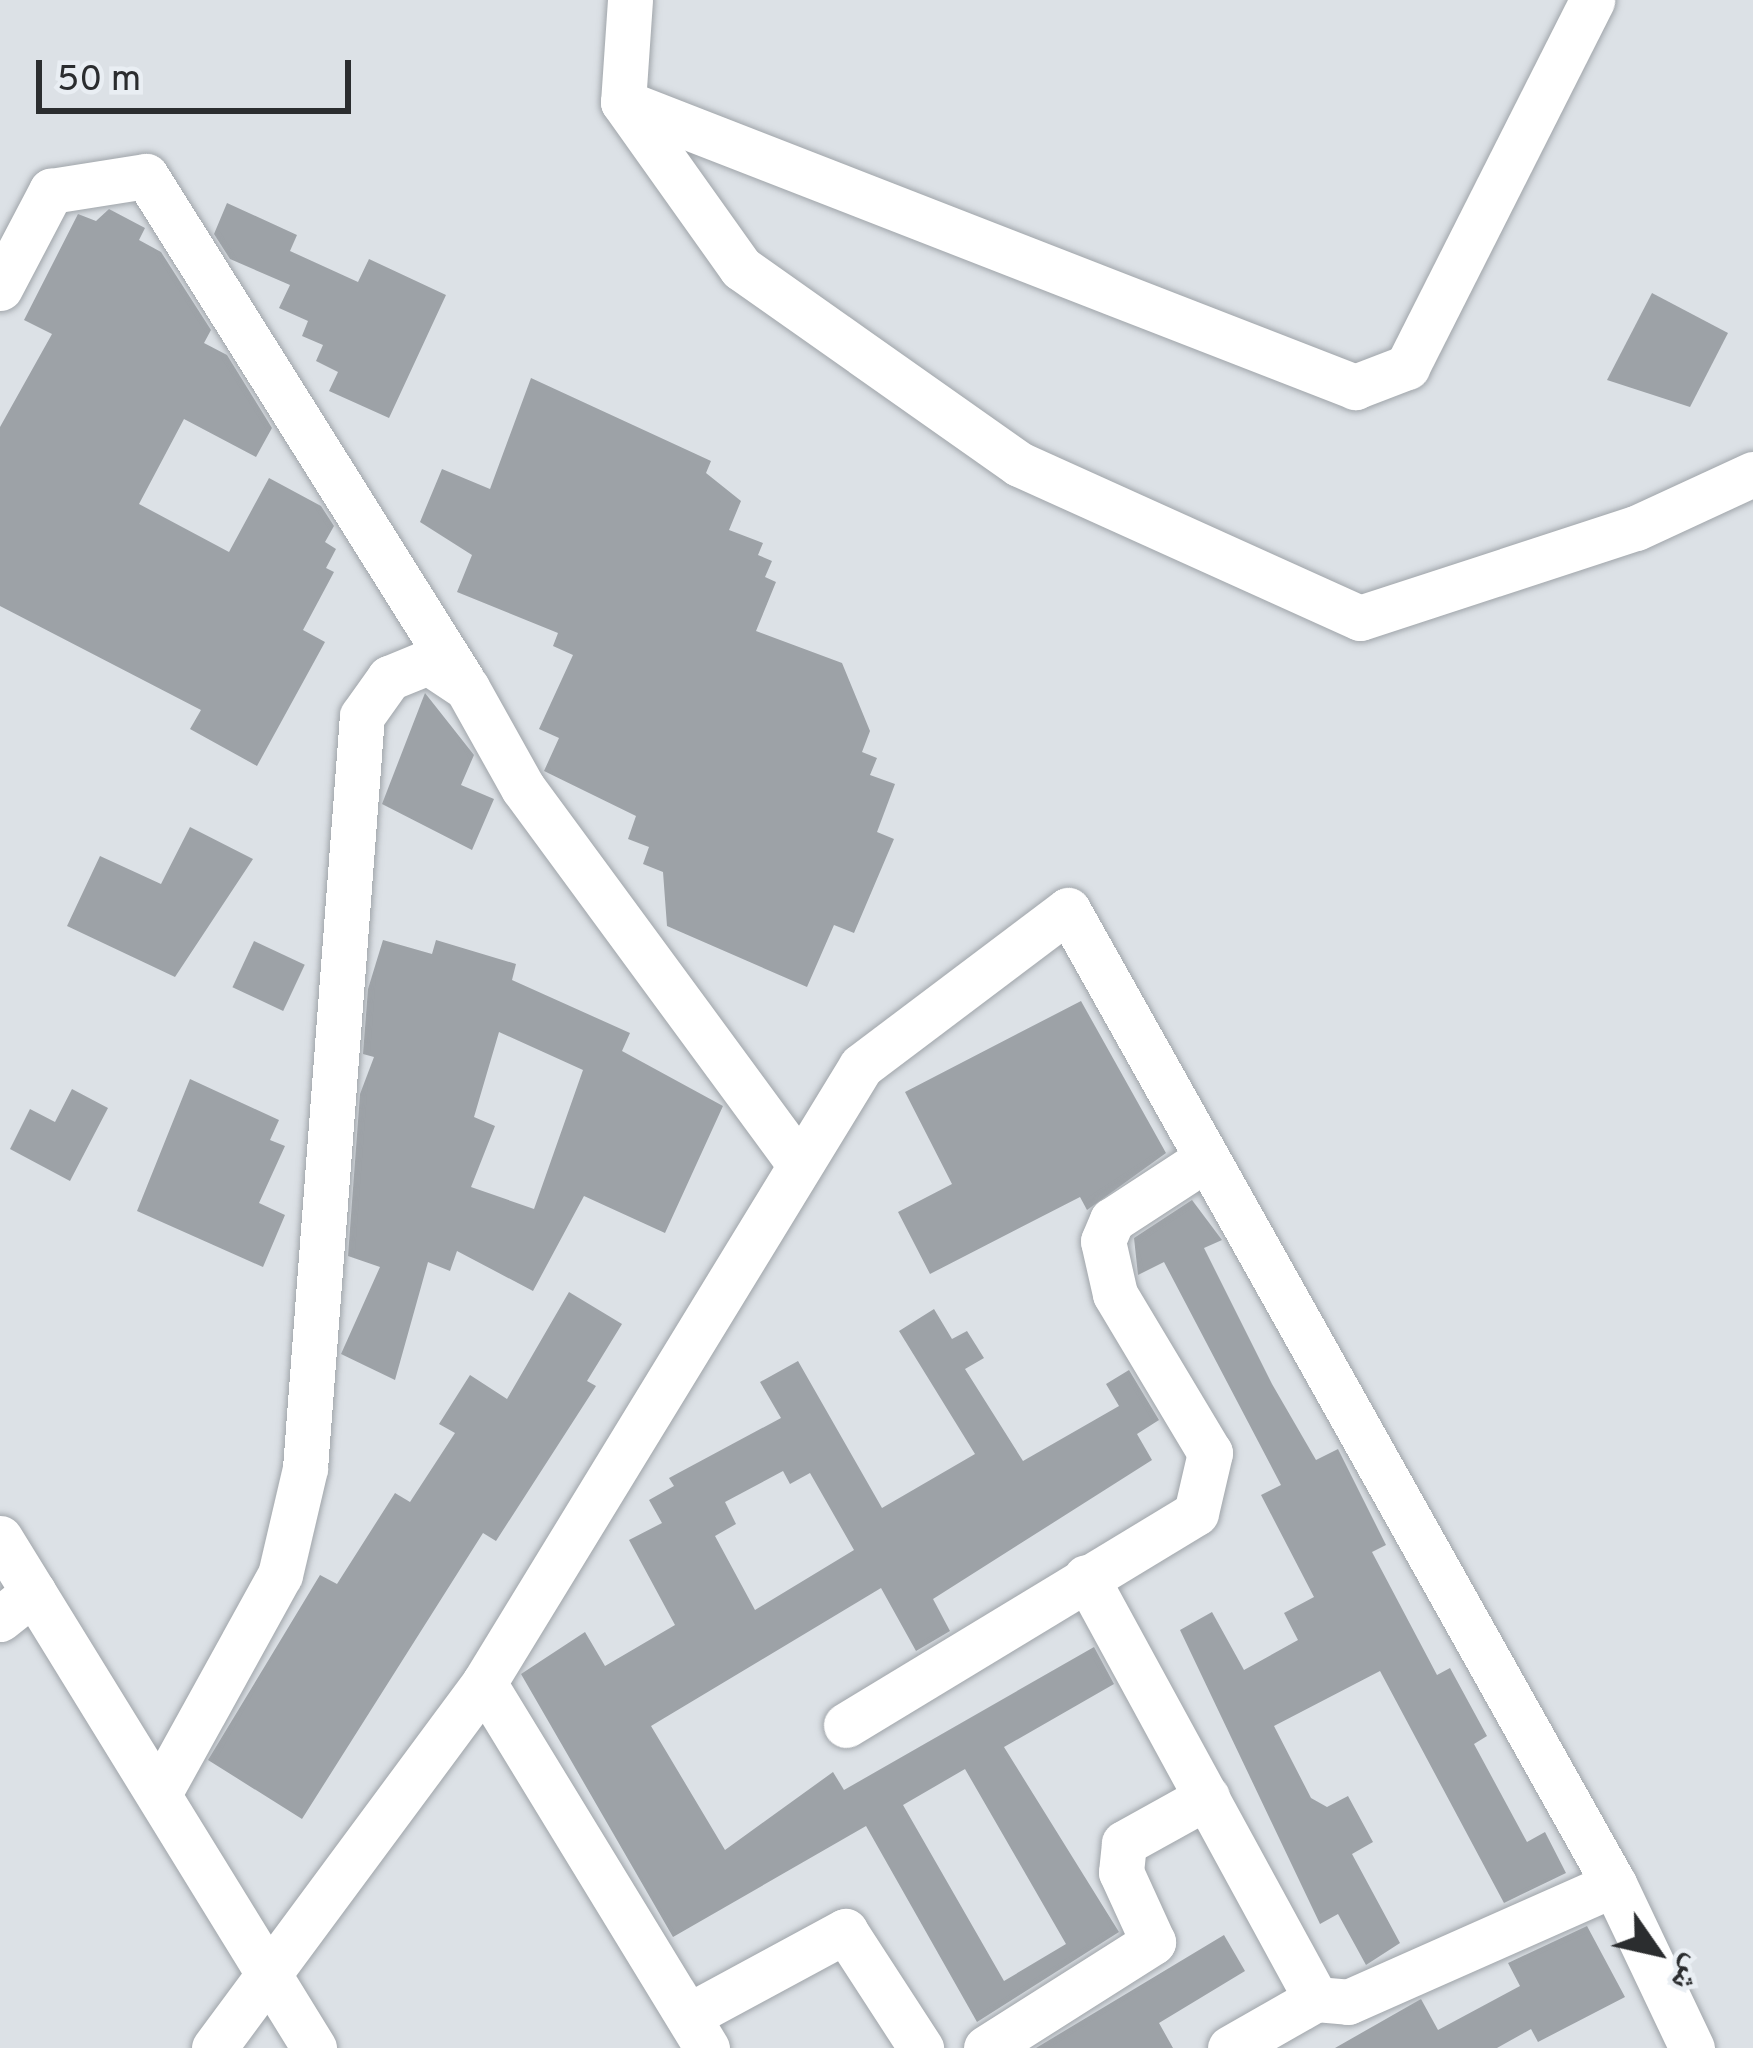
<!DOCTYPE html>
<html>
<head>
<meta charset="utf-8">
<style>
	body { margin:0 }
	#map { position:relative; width:1753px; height:2048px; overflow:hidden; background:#dce1e6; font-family:Overpass,"Noto Naskh Arabic",sans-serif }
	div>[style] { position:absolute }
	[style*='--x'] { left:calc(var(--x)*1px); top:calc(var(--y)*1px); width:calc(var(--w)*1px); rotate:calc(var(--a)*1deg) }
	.building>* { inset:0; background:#9da2a7; transform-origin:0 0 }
	.roads { filter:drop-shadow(0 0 3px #a0a5aa) drop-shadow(0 0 3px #a0a5aa) }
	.street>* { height:45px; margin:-22.5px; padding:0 22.5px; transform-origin:22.5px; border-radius:22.5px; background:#fff }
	span { translate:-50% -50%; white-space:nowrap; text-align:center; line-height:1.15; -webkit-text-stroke:12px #e9eef3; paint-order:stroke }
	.north { position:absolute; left:1597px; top:1892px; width:120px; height:120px; -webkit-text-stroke:9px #e9eef3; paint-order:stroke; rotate:124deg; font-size:33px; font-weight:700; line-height:48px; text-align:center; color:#2b2d2f }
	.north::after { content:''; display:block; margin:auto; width:42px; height:54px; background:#2b2d2f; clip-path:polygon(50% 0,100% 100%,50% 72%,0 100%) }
	.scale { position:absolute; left:36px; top:60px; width:315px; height:54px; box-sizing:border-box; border:6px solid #2b2d2f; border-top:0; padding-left:15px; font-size:36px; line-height:42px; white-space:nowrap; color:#2b2d2f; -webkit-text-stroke:9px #e9eef3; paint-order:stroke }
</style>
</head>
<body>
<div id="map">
	<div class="building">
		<div style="clip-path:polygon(227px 203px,297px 235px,290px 251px,358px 282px,369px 259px,446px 295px,389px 418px,329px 391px,338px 372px,316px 361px,323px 345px,302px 336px,308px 321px,279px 308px,290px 285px,230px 259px,214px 234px)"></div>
		<div style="clip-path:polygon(109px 209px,145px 228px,139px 240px,161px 252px,211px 330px,204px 343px,227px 355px,272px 428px,256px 457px,184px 419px,139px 504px,229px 552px,269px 478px,321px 506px,334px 526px,325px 542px,336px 549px,326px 568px,334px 572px,303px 630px,325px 642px,257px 766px,190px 729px,201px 710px,0 606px,0 427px,52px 334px,24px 320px,78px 214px,96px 221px)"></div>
		<div style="clip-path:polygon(1652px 293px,1728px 333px,1690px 407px,1607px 380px)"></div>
		<div style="clip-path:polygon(531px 378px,711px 461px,706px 473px,741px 501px,729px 530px,763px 543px,758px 555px,772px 561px,765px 577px,776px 582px,756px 631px,842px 663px,870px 731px,862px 752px,877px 758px,870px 775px,895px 784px,877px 832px,894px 839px,854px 933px,834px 925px,807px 987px,667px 926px,663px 872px,643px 864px,649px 847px,628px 839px,636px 816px,544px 771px,559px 738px,539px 729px,573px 655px,553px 646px,558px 633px,457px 592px,472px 555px,420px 522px,442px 469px,490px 489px)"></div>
		<div style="clip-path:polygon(425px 693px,474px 755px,461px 785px,494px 799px,472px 850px,382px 804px)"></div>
		<div style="clip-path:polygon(190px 827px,253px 859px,175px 977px,67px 926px,100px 856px,161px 884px)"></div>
		<div style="clip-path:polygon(evenodd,383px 940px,432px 954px,436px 940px,516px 964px,512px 980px,630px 1033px,622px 1051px,723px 1106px,665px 1233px,584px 1196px,533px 1291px,457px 1251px,450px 1271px,428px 1262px,395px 1380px,341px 1354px,380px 1267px,348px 1256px,360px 1094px,374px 1057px,363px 1054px,368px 989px,383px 940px,499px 1032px,583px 1070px,534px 1209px,471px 1187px,495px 1126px,474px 1117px,499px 1032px)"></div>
		<div style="left:254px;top:941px;width:56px;height:51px;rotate:25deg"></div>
		<div style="clip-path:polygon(1081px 1001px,1166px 1153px,1087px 1210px,1080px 1197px,930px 1274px,898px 1212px,952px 1184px,905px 1092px)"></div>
		<div style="clip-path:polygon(190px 1079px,279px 1120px,270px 1140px,285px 1146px,259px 1203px,285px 1215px,263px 1267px,137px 1211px)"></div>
		<div style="clip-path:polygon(72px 1089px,108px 1108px,70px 1181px,10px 1149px,30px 1109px,55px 1122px)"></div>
		<div style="clip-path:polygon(1192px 1200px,1222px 1240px,1204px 1248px,1272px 1384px,1316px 1460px,1338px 1449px,1386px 1545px,1372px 1552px,1437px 1675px,1450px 1668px,1487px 1736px,1474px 1744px,1527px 1842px,1545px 1832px,1566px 1873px,1504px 1903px,1380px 1671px,1274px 1726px,1311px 1798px,1327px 1807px,1348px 1796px,1373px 1842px,1352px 1854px,1400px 1943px,1366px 1965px,1338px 1914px,1320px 1924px,1180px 1630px,1212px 1612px,1244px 1670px,1298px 1640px,1284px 1613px,1314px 1597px,1261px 1495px,1281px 1485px,1164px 1262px,1138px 1275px,1134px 1238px)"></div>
		<div style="clip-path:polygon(569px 1292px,622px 1324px,587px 1381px,596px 1386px,496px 1541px,483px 1533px,302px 1819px,208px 1760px,320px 1575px,337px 1584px,395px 1493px,410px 1502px,455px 1433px,439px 1424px,470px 1375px,507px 1399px)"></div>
		<div style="clip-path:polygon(evenodd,934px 1309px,952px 1339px,967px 1331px,984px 1358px,965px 1369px,1023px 1461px,1119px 1406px,1106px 1384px,1129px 1370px,1159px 1420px,1137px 1434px,1152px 1460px,933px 1599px,950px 1631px,916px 1651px,881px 1588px,651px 1726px,725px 1850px,833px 1772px,844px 1790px,1094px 1647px,1114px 1684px,1004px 1747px,1119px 1932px,977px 2022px,866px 1826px,673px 1937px,521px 1674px,585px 1632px,605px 1666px,675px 1625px,629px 1540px,662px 1523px,649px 1500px,674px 1486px,669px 1478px,781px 1418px,760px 1382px,798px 1361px,882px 1508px,975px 1454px,899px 1331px,934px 1309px,783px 1471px,790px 1484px,810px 1473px,854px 1550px,755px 1610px,715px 1536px,736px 1524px,725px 1502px,783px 1471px,934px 1309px,965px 1769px,1066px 1944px,1004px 1981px,903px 1805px,965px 1769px)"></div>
		<div style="clip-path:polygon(1587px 1926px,1625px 1997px,1538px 2042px,1531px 2029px,1497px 2048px,1335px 2048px,1421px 1999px,1438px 2030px,1520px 1986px,1508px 1963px)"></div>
		<div style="clip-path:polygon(1224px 1935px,1245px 1971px,1159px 2023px,1173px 2048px,1036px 2048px)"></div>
	</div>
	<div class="roads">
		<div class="street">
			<div style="--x:630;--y:0;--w:102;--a:93.9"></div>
			<div style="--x:623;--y:102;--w:204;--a:54.6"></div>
			<div style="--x:741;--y:268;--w:340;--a:35.2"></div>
			<div style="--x:1019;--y:464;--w:374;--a:24.3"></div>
			<div style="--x:1360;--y:618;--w:290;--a:-18.1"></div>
			<div style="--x:1636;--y:528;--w:129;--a:-24.8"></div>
			<div style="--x:623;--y:102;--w:786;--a:21.27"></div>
			<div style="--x:1355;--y:387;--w:56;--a:-21"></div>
			<div style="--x:1407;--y:367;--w:411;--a:-63.2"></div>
			<div style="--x:0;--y:288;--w:110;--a:-62.3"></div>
			<div style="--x:51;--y:191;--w:96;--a:-9"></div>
			<div style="--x:146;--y:176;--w:595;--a:57.91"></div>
			<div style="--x:0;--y:1538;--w:599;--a:58.38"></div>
			<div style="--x:1086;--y:1577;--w:481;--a:61.4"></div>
			<div style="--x:0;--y:1619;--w:43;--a:-38.5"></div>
			<div style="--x:484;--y:1683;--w:428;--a:58.6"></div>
			<div style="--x:846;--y:1725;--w:409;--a:-31.2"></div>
			<div style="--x:1196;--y:1513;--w:62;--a:-76.9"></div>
			<div style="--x:1210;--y:1453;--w:185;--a:-120.9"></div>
			<div style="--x:1115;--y:1294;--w:54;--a:-102.8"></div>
			<div style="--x:1103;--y:1241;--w:23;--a:-67"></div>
			<div style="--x:1112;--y:1220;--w:110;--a:-33.1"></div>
			<div style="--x:160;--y:1792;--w:248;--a:-61.1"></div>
			<div style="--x:280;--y:1575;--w:110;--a:-76.8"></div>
			<div style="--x:305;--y:1468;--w:754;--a:-85.67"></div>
			<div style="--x:362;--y:716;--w:47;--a:-54.6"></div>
			<div style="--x:389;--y:678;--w:42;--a:-22.3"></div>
			<div style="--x:428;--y:662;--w:47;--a:33.7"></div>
			<div style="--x:467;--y:688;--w:115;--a:60.8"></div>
			<div style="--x:523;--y:788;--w:464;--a:53.7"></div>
			<div style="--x:688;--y:2016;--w:179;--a:-28.4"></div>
			<div style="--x:845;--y:1931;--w:140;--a:57"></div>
			<div style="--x:214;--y:2048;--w:454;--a:-53.5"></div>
			<div style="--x:484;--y:1683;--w:723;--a:-58.57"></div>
			<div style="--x:861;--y:1066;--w:259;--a:-37"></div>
			<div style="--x:1068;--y:910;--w:1117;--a:60.73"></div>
			<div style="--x:1614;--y:1884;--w:182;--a:64.6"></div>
			<div style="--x:986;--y:2048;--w:198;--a:-32.4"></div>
			<div style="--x:1153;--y:1942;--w:77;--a:-114.6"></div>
			<div style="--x:1121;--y:1872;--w:29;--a:-84"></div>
			<div style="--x:1124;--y:1843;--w:95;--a:-29"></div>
			<div style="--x:1230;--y:2048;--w:99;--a:-29.7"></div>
			<div style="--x:1316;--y:1999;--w:32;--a:5"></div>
			<div style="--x:1348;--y:2002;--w:291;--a:-23.9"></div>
		</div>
	</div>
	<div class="north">ش</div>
	<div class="scale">50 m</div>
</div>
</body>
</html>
